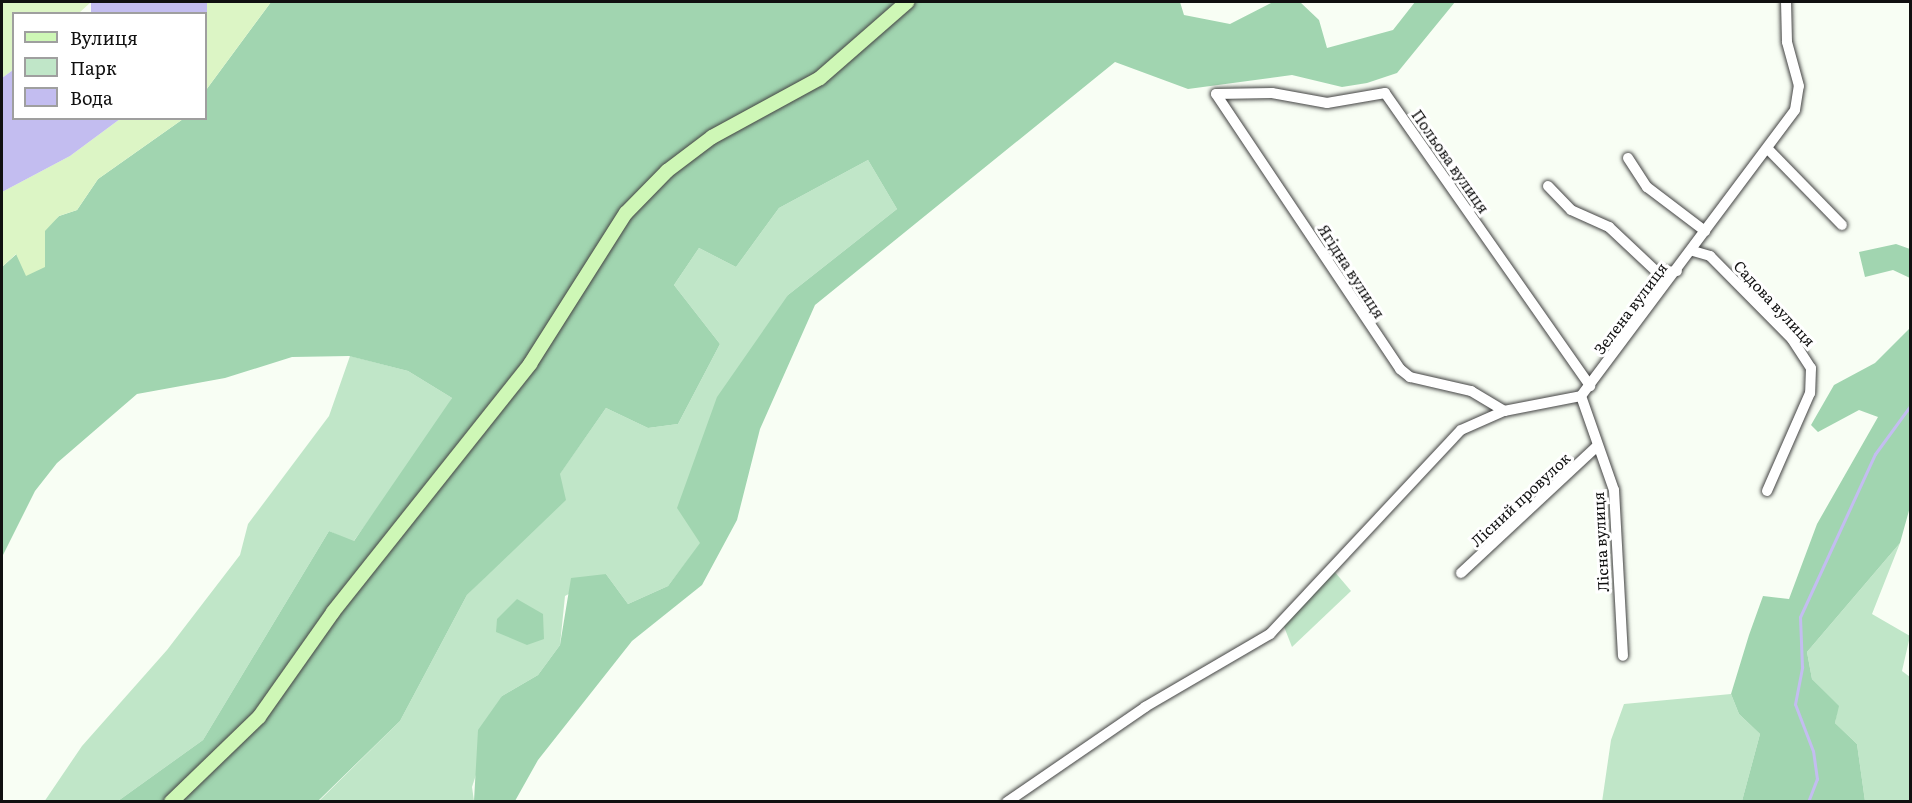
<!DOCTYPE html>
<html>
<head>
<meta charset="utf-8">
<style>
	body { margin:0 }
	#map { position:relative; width:1912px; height:803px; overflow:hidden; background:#f8fef4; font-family:Literata,serif }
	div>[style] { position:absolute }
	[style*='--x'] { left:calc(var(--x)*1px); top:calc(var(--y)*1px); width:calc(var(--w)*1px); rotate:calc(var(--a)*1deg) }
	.green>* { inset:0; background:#c0e6c8 }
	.forest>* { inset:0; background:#a1d5b0 }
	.sand>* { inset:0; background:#dcf5c5 }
	.water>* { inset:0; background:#c3bdf0; transform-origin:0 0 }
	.stream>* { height:3px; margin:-1.5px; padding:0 1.5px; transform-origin:1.5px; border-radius:1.5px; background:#c3bdf0 }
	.roads { filter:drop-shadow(0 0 2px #434343) drop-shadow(0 0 2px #434343) }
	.street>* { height:10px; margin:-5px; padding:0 5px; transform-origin:5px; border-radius:5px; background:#fff }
	.secondary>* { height:14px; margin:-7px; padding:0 7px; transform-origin:7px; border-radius:7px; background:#cef7b6 }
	span { translate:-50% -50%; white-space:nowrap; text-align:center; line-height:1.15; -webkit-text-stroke:6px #fff; paint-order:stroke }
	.street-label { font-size:15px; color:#101010 }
	.frame { position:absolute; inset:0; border:3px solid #101010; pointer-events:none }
	.legend { position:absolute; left:12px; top:12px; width:195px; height:108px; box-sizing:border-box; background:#fff; border:2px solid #9f9f9f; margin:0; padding:8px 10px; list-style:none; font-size:18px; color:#101010 }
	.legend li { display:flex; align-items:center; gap:12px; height:30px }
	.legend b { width:30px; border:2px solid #9f9f9f }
</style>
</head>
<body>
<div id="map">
	<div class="green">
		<div style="clip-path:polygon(868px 160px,897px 209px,788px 295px,701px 543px,668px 586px,628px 604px,606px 574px,565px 596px,560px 645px,538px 675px,502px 696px,472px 787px,474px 801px,318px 802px,400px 721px,467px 595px,493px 569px,606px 408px,648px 428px,678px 424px,720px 344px,674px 285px,699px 248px,736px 267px,779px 208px)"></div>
		<div style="clip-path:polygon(350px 356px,408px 371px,452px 398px,439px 423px,353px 542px,329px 531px,203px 740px,118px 801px,44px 802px,82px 746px,167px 650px,240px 555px,248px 524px,329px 416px)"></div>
		<div style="clip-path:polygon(1900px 543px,1872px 614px,1910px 636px,1902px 671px,1910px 677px,1910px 801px,1865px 801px,1857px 744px,1835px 723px,1838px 706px,1812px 679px,1807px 652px)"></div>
		<div style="clip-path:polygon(1334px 571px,1351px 591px,1292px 647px,1283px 624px)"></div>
		<div style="clip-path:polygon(1731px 694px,1739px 714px,1760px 734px,1742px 801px,1602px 802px,1611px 740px,1624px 704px)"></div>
	</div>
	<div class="forest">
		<div style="clip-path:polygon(271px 2px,1180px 2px,1184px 15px,1230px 24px,1273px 2px,1300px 2px,1319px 20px,1327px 48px,1393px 30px,1415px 2px,1455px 2px,1397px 73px,1367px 83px,1342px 87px,1292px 75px,1188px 89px,1115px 62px,815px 305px,760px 429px,737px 520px,702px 585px,632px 641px,538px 760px,515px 801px,474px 801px,478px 730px,502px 696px,538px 675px,560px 645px,571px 578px,606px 574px,628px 604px,668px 586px,700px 543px,677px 508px,717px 397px,788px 295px,897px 209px,868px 160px,779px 208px,736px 267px,699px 248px,674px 285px,720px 344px,678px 424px,648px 428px,606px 408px,560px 474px,566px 500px,467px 595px,400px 721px,318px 801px,118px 801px,203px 740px,329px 531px,354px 541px,452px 398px,408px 371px,349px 356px,292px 357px,225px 378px,137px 394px,57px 463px,35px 491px,2px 557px,2px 267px,59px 216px,77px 210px,98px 179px,183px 119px,206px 118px,206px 90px)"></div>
		<div style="clip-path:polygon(1896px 244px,1910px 249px,1910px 278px,1893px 270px,1865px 277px,1859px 252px)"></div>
		<div style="clip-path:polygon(1910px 328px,1910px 507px,1900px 543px,1807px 652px,1812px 679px,1839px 706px,1835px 723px,1857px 744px,1865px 801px,1742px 801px,1760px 734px,1739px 714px,1731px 694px,1749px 635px,1763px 596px,1789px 599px,1817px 524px,1878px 417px,1859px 410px,1818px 432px,1811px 425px,1834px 385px,1875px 363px)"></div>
		<div style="clip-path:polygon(517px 599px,543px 614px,544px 639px,527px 645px,496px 632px,497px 619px)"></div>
	</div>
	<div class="sand">
		<div style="clip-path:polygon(2px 2px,91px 2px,79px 13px,14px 14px,13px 70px,2px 78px)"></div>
		<div style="clip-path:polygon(207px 2px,271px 2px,206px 90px,202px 13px)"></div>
		<div style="clip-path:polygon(120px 119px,183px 119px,98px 179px,77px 210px,59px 216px,45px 231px,45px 267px,26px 276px,16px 254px,2px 267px,2px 192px,70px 156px)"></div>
	</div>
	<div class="water">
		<div style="left:91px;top:2px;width:116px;height:16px"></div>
		<div style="clip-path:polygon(13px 70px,14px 118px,120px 119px,70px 156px,2px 192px,2px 78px)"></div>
	</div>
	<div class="stream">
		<div style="--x:1808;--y:802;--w:25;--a:-69"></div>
		<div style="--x:1817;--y:779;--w:28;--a:-98"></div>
		<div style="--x:1813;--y:751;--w:50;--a:-111"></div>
		<div style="--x:1795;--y:704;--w:38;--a:-79"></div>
		<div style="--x:1802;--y:667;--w:50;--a:-92.3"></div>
		<div style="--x:1800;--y:617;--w:179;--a:-65.3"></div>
		<div style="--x:1875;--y:454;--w:59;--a:-53.9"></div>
	</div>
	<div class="roads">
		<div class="street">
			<div style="--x:1216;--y:94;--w:56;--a:-1"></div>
			<div style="--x:1272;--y:93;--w:56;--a:10.3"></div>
			<div style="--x:1327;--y:103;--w:59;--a:-9.8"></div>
			<div style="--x:1385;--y:93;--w:358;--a:55"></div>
			<div style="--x:1216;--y:94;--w:331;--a:56.2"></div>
			<div style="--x:1400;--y:369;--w:13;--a:39"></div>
			<div style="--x:1410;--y:377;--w:63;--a:12.9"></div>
			<div style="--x:1471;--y:391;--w:39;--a:31"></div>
			<div style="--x:1768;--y:149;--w:106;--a:45.8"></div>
			<div style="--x:1628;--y:158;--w:35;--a:57"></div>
			<div style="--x:1647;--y:187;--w:73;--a:37.2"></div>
			<div style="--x:1548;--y:186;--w:33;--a:46"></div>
			<div style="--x:1571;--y:210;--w:42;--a:24.1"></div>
			<div style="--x:1609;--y:227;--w:67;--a:43.2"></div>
			<div style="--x:1658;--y:273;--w:19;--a:-6"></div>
			<div style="--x:1693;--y:251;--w:18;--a:16"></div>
			<div style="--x:1710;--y:256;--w:117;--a:45.3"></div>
			<div style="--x:1792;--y:339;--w:35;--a:57"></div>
			<div style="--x:1811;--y:368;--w:25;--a:92"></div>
			<div style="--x:1810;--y:393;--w:107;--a:113.7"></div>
			<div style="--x:1581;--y:396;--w:100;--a:70.7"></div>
			<div style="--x:1614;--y:490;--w:166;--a:86.9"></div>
			<div style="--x:1461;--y:573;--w:186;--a:-43"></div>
			<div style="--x:1007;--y:802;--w:168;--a:-34.5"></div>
			<div style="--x:1145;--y:707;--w:145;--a:-30.3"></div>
			<div style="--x:1270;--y:634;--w:279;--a:-46.9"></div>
			<div style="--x:1461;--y:430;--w:47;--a:-23.8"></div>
			<div style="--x:1504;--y:411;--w:78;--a:-11"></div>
			<div style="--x:1581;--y:396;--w:357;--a:-53.2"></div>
			<div style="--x:1795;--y:110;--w:24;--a:-81"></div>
			<div style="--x:1799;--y:86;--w:46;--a:-105.3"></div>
			<div style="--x:1787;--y:42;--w:40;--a:-91.4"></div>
		</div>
		<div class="secondary">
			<div style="--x:171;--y:802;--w:122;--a:-44"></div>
			<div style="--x:259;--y:717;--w:128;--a:-54.8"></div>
			<div style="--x:333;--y:612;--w:317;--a:-51.5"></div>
			<div style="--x:530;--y:364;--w:179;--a:-57.6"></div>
			<div style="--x:626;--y:213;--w:59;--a:-45.7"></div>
			<div style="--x:667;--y:171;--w:56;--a:-37.1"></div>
			<div style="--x:712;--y:137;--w:123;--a:-28.6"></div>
			<div style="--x:820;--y:78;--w:116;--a:-41.1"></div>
		</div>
	</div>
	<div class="street-label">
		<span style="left:1451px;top:161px;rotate:55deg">Польова вулиця</span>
		<span style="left:1352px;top:271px;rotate:57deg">Ягідна вулиця</span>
		<span style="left:1775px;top:303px;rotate:47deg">Садова вулиця</span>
		<span style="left:1630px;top:308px;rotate:-53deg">Зелена вулиця</span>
		<span style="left:1520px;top:499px;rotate:-43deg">Лісний провулок</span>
		<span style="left:1600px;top:542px;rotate:-93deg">Лісна вулиця</span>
	</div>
	<div class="frame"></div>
	<ul class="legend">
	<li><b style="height:8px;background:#cef7b6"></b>Вулиця</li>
	<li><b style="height:16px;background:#c0e6c8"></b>Парк</li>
	<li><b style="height:16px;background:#c3bdf0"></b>Вода</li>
	</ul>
</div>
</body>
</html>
